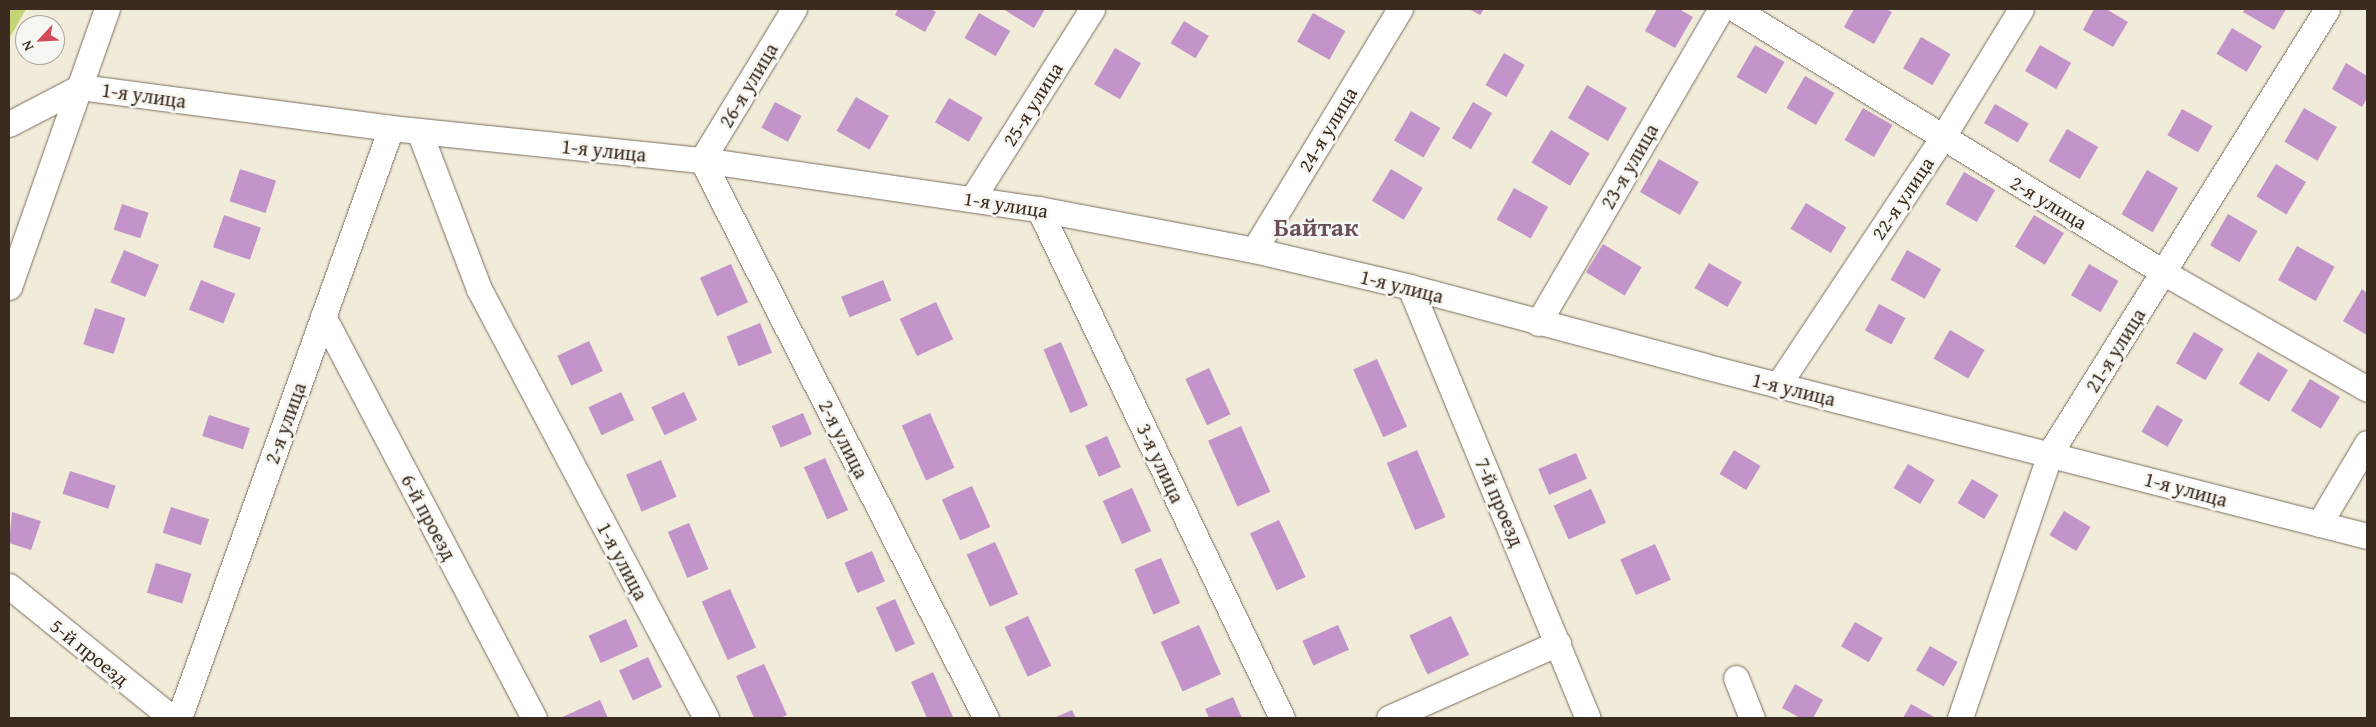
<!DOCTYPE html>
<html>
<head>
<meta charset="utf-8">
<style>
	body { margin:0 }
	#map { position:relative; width:2376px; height:727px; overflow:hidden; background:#f1ebd9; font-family:"Gentium Book Plus",serif }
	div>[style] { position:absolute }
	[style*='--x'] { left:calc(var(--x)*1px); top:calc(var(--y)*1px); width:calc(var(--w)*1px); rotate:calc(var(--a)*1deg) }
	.green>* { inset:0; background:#c4d375 }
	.building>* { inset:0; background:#c294c9; transform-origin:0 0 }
	.roads { filter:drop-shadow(0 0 1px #7b6e5f) drop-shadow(0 0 1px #7b6e5f) }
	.minor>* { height:25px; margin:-12.5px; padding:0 12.5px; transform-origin:12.5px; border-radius:12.5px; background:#fff }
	span { translate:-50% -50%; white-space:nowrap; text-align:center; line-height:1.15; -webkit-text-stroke:5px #f6f6f2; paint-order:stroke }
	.street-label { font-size:20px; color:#3b2a1e }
	.district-label { font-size:25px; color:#6a4f5a; font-weight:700 }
	.frame { position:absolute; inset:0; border:10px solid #3b2a1e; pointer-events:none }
	.north { position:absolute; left:15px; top:15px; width:50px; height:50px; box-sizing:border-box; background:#f6f6f2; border:1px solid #aba49d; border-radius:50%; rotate:245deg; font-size:14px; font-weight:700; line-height:20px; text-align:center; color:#3b2a1e }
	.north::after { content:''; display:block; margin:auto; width:18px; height:22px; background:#d1495b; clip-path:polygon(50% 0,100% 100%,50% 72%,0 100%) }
</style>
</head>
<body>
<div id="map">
	<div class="green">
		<div style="clip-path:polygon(9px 9px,26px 9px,9px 39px)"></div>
	</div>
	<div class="building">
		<div style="clip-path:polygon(898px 9px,931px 9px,936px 12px,925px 32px,895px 15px)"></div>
		<div style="clip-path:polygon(1003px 9px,1045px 9px,1034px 28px)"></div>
		<div style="clip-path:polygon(1469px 9px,1484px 9px,1480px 15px)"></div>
		<div style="clip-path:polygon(1657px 9px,1679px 9px,1693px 17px,1675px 48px,1645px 31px)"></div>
		<div style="clip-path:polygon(1854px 9px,1886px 9px,1892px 12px,1874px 44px,1844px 27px)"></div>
		<div style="clip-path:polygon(2094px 9px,2106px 9px,2128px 22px,2113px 47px,2083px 30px)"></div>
		<div style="clip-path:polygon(2245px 9px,2286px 9px,2274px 30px,2243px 12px)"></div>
		<div style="left:979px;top:13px;width:36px;height:29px;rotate:30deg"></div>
		<div style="left:1313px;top:13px;width:37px;height:33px;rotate:29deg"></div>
		<div style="left:1184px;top:21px;width:29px;height:26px;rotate:31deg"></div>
		<div style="left:2232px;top:28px;width:35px;height:30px;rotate:31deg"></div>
		<div style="left:1921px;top:37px;width:34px;height:36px;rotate:30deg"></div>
		<div style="left:1755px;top:45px;width:34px;height:37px;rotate:30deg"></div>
		<div style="left:2040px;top:45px;width:36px;height:30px;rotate:30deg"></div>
		<div style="left:1115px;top:48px;width:30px;height:42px;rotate:30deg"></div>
		<div style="left:1504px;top:53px;width:24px;height:37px;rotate:30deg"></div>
		<div style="clip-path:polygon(2346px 63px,2367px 76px,2367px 98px,2362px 107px,2332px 89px)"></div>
		<div style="left:1805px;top:76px;width:34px;height:37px;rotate:30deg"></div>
		<div style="left:1587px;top:85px;width:46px;height:38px;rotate:30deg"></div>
		<div style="left:856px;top:97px;width:38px;height:39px;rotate:30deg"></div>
		<div style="left:949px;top:98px;width:39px;height:28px;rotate:30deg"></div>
		<div style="left:775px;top:102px;width:30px;height:29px;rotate:28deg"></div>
		<div style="left:1473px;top:102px;width:22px;height:42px;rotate:30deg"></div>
		<div style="left:1995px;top:104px;width:39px;height:22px;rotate:30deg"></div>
		<div style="left:1863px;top:108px;width:34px;height:37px;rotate:30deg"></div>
		<div style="left:2304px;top:108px;width:38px;height:39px;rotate:30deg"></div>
		<div style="left:2182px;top:109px;width:35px;height:30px;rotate:29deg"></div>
		<div style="left:1411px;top:111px;width:34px;height:34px;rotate:30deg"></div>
		<div style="left:2067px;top:129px;width:36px;height:37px;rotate:30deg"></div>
		<div style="left:1551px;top:130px;width:45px;height:38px;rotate:31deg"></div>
		<div style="left:1659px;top:159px;width:46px;height:38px;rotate:30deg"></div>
		<div style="left:2276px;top:164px;width:35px;height:38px;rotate:31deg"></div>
		<div style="left:240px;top:169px;width:38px;height:34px;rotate:18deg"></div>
		<div style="left:1391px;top:169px;width:37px;height:37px;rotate:31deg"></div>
		<div style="left:2147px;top:170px;width:36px;height:51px;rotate:30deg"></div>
		<div style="left:1964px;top:172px;width:36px;height:37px;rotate:30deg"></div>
		<div style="left:1514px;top:188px;width:39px;height:36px;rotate:29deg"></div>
		<div style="left:1806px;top:203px;width:47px;height:30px;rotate:31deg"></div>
		<div style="left:122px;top:204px;width:28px;height:27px;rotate:18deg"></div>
		<div style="left:2228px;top:214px;width:34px;height:36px;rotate:30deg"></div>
		<div style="left:224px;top:215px;width:39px;height:34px;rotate:19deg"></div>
		<div style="left:2034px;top:215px;width:35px;height:37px;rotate:31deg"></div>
		<div style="left:1603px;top:244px;width:45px;height:33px;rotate:31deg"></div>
		<div style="left:2297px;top:246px;width:43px;height:39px;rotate:29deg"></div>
		<div style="left:124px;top:250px;width:38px;height:35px;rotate:23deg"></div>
		<div style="left:1907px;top:250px;width:39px;height:34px;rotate:29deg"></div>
		<div style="left:1709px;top:263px;width:38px;height:29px;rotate:30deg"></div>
		<div style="left:731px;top:264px;width:42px;height:34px;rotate:66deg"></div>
		<div style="left:2089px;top:264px;width:34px;height:36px;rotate:30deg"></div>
		<div style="left:201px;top:280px;width:37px;height:32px;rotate:22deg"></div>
		<div style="left:883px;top:280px;width:22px;height:45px;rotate:68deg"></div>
		<div style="clip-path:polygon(2362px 289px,2367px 293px,2367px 335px,2343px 321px)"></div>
		<div style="left:936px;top:302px;width:41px;height:40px;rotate:65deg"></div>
		<div style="left:1879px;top:304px;width:30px;height:30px;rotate:28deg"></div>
		<div style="left:95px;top:308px;width:32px;height:38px;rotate:18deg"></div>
		<div style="left:760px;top:323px;width:32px;height:36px;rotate:68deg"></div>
		<div style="left:1950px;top:330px;width:40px;height:33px;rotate:30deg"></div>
		<div style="left:2194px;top:332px;width:34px;height:36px;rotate:30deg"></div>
		<div style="left:589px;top:341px;width:33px;height:35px;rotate:65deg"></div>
		<div style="left:1061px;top:342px;width:69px;height:19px;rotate:67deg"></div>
		<div style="left:2258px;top:352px;width:35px;height:37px;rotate:31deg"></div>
		<div style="left:1377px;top:359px;width:74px;height:26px;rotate:66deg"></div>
		<div style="left:1209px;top:368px;width:51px;height:26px;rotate:65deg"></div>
		<div style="left:2310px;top:379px;width:35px;height:37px;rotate:31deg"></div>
		<div style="left:621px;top:392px;width:31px;height:36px;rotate:65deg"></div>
		<div style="left:684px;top:392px;width:31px;height:36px;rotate:65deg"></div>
		<div style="left:2157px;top:405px;width:30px;height:31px;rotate:30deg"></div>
		<div style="left:803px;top:413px;width:23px;height:34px;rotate:67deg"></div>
		<div style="left:930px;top:413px;width:60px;height:31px;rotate:66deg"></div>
		<div style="left:209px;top:415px;width:43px;height:22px;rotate:18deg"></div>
		<div style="left:1241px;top:426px;width:72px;height:36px;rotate:66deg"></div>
		<div style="left:1107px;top:436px;width:34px;height:24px;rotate:66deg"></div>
		<div style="left:1417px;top:450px;width:73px;height:33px;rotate:67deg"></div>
		<div style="left:1734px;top:450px;width:31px;height:28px;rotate:31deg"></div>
		<div style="left:1576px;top:453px;width:28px;height:41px;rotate:67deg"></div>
		<div style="left:825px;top:458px;width:57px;height:23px;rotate:66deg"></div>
		<div style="left:661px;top:460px;width:40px;height:38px;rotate:67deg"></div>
		<div style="left:1908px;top:464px;width:31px;height:28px;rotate:31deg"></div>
		<div style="left:70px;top:471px;width:48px;height:24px;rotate:18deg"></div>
		<div style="left:1972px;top:479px;width:31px;height:28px;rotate:31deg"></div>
		<div style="left:972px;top:486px;width:45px;height:33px;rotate:66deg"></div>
		<div style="left:1132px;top:488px;width:47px;height:32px;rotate:66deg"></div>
		<div style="left:1591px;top:489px;width:37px;height:41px;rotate:66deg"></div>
		<div style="left:171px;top:507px;width:40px;height:27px;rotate:18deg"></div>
		<div style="left:2064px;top:511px;width:31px;height:28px;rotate:31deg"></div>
		<div style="clip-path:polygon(12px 512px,41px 521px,31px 550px,9px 543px)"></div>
		<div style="left:1279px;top:520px;width:63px;height:32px;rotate:65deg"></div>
		<div style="left:689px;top:523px;width:50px;height:23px;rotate:67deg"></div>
		<div style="left:995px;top:542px;width:57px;height:31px;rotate:66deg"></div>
		<div style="left:1655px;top:544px;width:39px;height:38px;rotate:66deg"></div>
		<div style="left:872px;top:551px;width:33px;height:30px;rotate:67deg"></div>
		<div style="left:1161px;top:558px;width:49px;height:29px;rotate:67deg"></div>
		<div style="left:156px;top:563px;width:37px;height:31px;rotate:17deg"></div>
		<div style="left:730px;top:589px;width:64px;height:31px;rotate:66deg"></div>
		<div style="left:895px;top:599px;width:49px;height:21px;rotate:66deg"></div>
		<div style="left:1028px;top:616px;width:55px;height:26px;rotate:65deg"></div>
		<div style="left:1451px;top:616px;width:43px;height:46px;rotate:65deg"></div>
		<div style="left:626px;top:619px;width:30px;height:41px;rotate:66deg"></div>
		<div style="left:1855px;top:622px;width:32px;height:28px;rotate:30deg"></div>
		<div style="left:1199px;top:625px;width:54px;height:42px;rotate:66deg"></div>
		<div style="left:1338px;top:625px;width:27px;height:39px;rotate:66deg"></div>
		<div style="left:1930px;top:646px;width:32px;height:28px;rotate:30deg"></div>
		<div style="left:648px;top:657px;width:33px;height:32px;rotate:65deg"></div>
		<div style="clip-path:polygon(764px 664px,787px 715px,780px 718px,754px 718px,736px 676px)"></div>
		<div style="clip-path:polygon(933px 672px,953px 717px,950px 718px,927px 718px,911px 682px)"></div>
		<div style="clip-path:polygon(1795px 684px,1823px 700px,1813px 718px,1800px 718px,1782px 708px)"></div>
		<div style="clip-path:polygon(1233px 697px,1242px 718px,1209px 718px,1205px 709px)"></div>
		<div style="clip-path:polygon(600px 700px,608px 718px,560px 718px)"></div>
		<div style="clip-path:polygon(1911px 704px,1936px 718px,1903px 718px)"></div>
		<div style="clip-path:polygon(1072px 710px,1076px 718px,1054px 718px)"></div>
	</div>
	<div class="roads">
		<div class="minor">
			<div style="--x:794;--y:9;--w:177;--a:121.4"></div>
			<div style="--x:702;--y:160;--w:626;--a:63.03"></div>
			<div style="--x:1735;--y:9;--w:502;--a:31.57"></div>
			<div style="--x:2163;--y:272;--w:235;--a:29.8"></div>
			<div style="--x:80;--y:87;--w:314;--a:7.5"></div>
			<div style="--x:391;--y:128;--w:313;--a:5.9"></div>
			<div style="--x:702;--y:160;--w:341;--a:8.3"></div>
			<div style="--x:1039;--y:209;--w:219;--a:10.8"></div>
			<div style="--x:1254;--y:250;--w:160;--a:13.3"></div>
			<div style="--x:1410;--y:287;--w:304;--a:15"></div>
			<div style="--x:1704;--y:366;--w:684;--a:14.38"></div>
			<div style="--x:9;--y:124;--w:80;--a:-27.5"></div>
			<div style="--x:419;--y:131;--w:169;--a:69.2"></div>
			<div style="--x:479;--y:289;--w:485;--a:62.1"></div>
			<div style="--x:972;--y:199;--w:225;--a:-57.7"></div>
			<div style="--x:1039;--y:209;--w:564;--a:64.48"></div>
			<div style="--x:1254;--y:250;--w:282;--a:-58.8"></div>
			<div style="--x:9;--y:287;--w:295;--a:-70.6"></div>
			<div style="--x:1410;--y:287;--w:466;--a:67.6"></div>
			<div style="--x:323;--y:316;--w:454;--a:62.3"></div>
			<div style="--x:1538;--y:323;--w:363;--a:-59.8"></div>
			<div style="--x:1778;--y:385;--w:296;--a:-56.4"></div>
			<div style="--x:1942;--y:138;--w:151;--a:-58.5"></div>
			<div style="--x:2319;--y:524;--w:94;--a:-59.3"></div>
			<div style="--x:9;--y:586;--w:210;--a:39"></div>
			<div style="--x:1736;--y:678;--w:43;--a:68.2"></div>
			<div style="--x:179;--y:718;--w:627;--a:-70.24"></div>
			<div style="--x:1389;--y:718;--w:185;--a:-23.9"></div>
			<div style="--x:1960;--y:718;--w:280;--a:-71.2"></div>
			<div style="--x:2050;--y:453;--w:523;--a:-58.04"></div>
		</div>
	</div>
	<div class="street-label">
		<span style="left:748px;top:85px;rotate:-59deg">26-я улица</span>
		<span style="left:144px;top:95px;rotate:8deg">1-я улица</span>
		<span style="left:1032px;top:104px;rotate:-58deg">25-я улица</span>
		<span style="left:1327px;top:129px;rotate:-59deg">24-я улица</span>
		<span style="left:604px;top:150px;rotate:6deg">1-я улица</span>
		<span style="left:1629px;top:166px;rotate:-60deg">23-я улица</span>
		<span style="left:1902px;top:198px;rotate:-56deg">22-я улица</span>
		<span style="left:2049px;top:202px;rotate:31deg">2-я улица</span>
		<span style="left:1006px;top:204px;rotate:9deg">1-я улица</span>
		<span style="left:1402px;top:286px;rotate:14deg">1-я улица</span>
		<span style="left:2115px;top:350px;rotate:-58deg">21-я улица</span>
		<span style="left:1794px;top:389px;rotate:14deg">1-я улица</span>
		<span style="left:285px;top:423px;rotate:-70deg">2-я улица</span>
		<span style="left:844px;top:439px;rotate:63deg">2-я улица</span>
		<span style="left:1161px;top:463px;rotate:65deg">3-я улица</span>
		<span style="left:2186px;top:489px;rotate:15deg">1-я улица</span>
		<span style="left:1500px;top:502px;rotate:67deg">7-й проезд</span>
		<span style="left:429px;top:517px;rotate:62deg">6-й проезд</span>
		<span style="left:623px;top:561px;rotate:62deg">1-я улица</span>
		<span style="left:90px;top:652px;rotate:39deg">5-й проезд</span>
	</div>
	<div class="district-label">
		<span style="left:1316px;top:227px">Байтак</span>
	</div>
	<div class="frame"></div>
	<div class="north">N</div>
</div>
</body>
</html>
